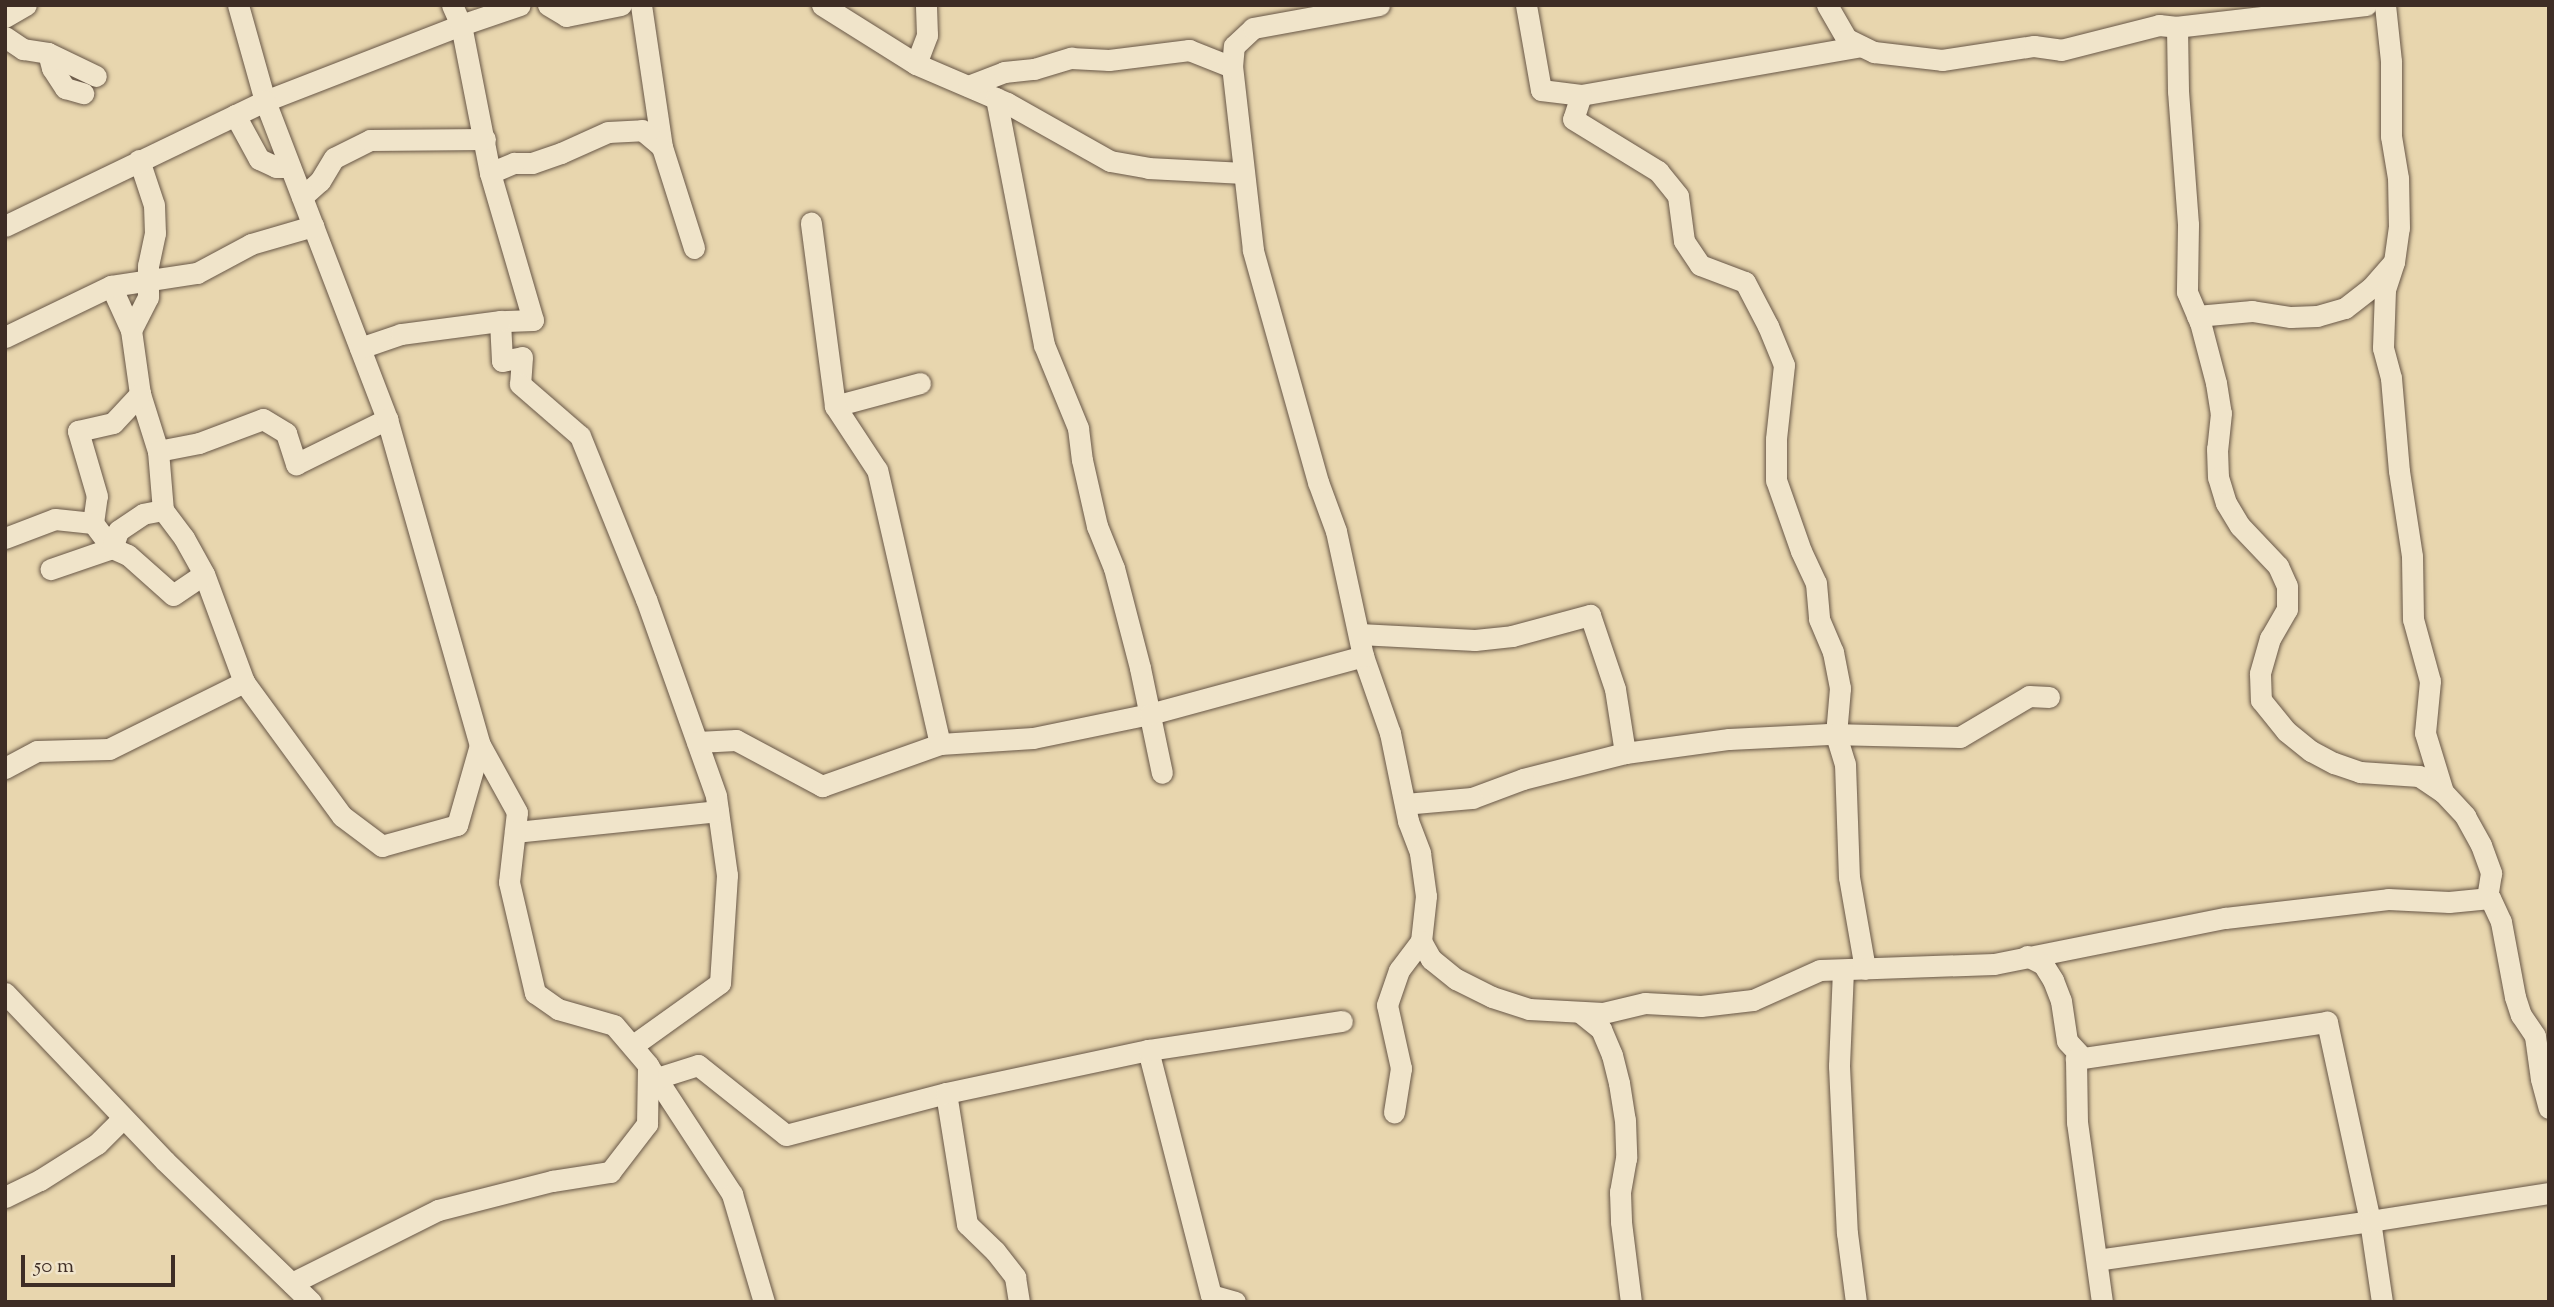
<!DOCTYPE html>
<html>
<head>
<meta charset="utf-8">
<style>
	body { margin:0 }
	#map { position:relative; width:2554px; height:1307px; overflow:hidden; background:#e8d6ae; font-family:"Sorts Mill Goudy",serif }
	div>[style] { position:absolute }
	[style*='--x'] { left:calc(var(--x)*1px); top:calc(var(--y)*1px); width:calc(var(--w)*1px); rotate:calc(var(--a)*1deg) }
	.roads { filter:drop-shadow(0 0 2px #685747) drop-shadow(0 0 2px #685747) }
	.minor>* { height:21px; margin:-10.5px; padding:0 10.5px; transform-origin:10.5px; border-radius:10.5px; background:#f0e4ca }
	span { translate:-50% -50%; white-space:nowrap; text-align:center; line-height:1.15; -webkit-text-stroke:7px #f0e4ca; paint-order:stroke }
	.frame { position:absolute; inset:0; border:7px solid #3e2d25; pointer-events:none }
	.scale { position:absolute; left:21px; top:1255px; width:154px; height:32px; box-sizing:border-box; border:4px solid #3e2d25; border-top:0; padding-left:9px; font-size:21px; line-height:24px; white-space:nowrap; color:#3e2d25; -webkit-text-stroke:5px #f0e4ca; paint-order:stroke }
</style>
</head>
<body>
<div id="map">
	<div class="roads">
		<div class="minor">
			<div style="--x:238;--y:5;--w:100;--a:74.3"></div>
			<div style="--x:265;--y:101;--w:210;--a:-21.2"></div>
			<div style="--x:461;--y:25;--w:151;--a:78.9"></div>
			<div style="--x:490;--y:173;--w:153;--a:73.7"></div>
			<div style="--x:533;--y:320;--w:33;--a:178"></div>
			<div style="--x:500;--y:321;--w:40;--a:87.1"></div>
			<div style="--x:502;--y:361;--w:20;--a:-11"></div>
			<div style="--x:522;--y:357;--w:27;--a:94"></div>
			<div style="--x:520;--y:384;--w:79;--a:40.9"></div>
			<div style="--x:580;--y:436;--w:176;--a:68"></div>
			<div style="--x:646;--y:599;--w:209;--a:70.4"></div>
			<div style="--x:716;--y:796;--w:80;--a:82.1"></div>
			<div style="--x:727;--y:875;--w:108;--a:93.7"></div>
			<div style="--x:720;--y:983;--w:108;--a:144.4"></div>
			<div style="--x:452;--y:5;--w:22;--a:66"></div>
			<div style="--x:461;--y:25;--w:62;--a:-18.7"></div>
			<div style="--x:548;--y:5;--w:21;--a:31"></div>
			<div style="--x:566;--y:16;--w:56;--a:-11.3"></div>
			<div style="--x:641;--y:5;--w:144;--a:81.6"></div>
			<div style="--x:822;--y:5;--w:111;--a:32.1"></div>
			<div style="--x:916;--y:64;--w:99;--a:23.2"></div>
			<div style="--x:1007;--y:103;--w:118;--a:29.4"></div>
			<div style="--x:1110;--y:161;--w:39;--a:10"></div>
			<div style="--x:1148;--y:168;--w:96;--a:3"></div>
			<div style="--x:1526;--y:5;--w:86;--a:80"></div>
			<div style="--x:1541;--y:90;--w:40;--a:7.1"></div>
			<div style="--x:1581;--y:95;--w:284;--a:-9.9"></div>
			<div style="--x:1827;--y:5;--w:39;--a:60"></div>
			<div style="--x:1847;--y:39;--w:30;--a:26"></div>
			<div style="--x:1874;--y:52;--w:68;--a:6.7"></div>
			<div style="--x:1942;--y:60;--w:93;--a:-8.7"></div>
			<div style="--x:2034;--y:46;--w:27;--a:8"></div>
			<div style="--x:2061;--y:50;--w:101;--a:-14.3"></div>
			<div style="--x:2159;--y:25;--w:18;--a:6"></div>
			<div style="--x:2366;--y:5;--w:190;--a:173.4"></div>
			<div style="--x:2177;--y:27;--w:64;--a:89.1"></div>
			<div style="--x:2178;--y:91;--w:134;--a:85.7"></div>
			<div style="--x:2188;--y:225;--w:67;--a:90.9"></div>
			<div style="--x:2187;--y:292;--w:33;--a:67"></div>
			<div style="--x:2200;--y:322;--w:63;--a:75.3"></div>
			<div style="--x:2216;--y:383;--w:30;--a:81"></div>
			<div style="--x:2221;--y:413;--w:36;--a:96"></div>
			<div style="--x:2217;--y:449;--w:28;--a:88"></div>
			<div style="--x:2218;--y:477;--w:27;--a:73"></div>
			<div style="--x:2226;--y:503;--w:27;--a:59"></div>
			<div style="--x:2240;--y:526;--w:55;--a:46.5"></div>
			<div style="--x:2278;--y:566;--w:22;--a:66"></div>
			<div style="--x:2287;--y:586;--w:23;--a:90"></div>
			<div style="--x:2287;--y:609;--w:34;--a:120"></div>
			<div style="--x:2270;--y:638;--w:37;--a:106"></div>
			<div style="--x:2260;--y:674;--w:26;--a:88"></div>
			<div style="--x:2261;--y:700;--w:40;--a:51"></div>
			<div style="--x:2286;--y:731;--w:32;--a:39"></div>
			<div style="--x:2311;--y:751;--w:26;--a:28"></div>
			<div style="--x:2334;--y:763;--w:28;--a:19"></div>
			<div style="--x:2360;--y:772;--w:59;--a:3.9"></div>
			<div style="--x:2419;--y:776;--w:29;--a:34"></div>
			<div style="--x:2443;--y:792;--w:33;--a:47"></div>
			<div style="--x:2465;--y:816;--w:33;--a:61"></div>
			<div style="--x:2481;--y:845;--w:30;--a:70"></div>
			<div style="--x:2491;--y:873;--w:26;--a:99"></div>
			<div style="--x:5;--y:17;--w:24;--a:-30"></div>
			<div style="--x:5;--y:37;--w:22;--a:34"></div>
			<div style="--x:23;--y:49;--w:25;--a:9"></div>
			<div style="--x:48;--y:53;--w:16;--a:75"></div>
			<div style="--x:52;--y:68;--w:24;--a:57"></div>
			<div style="--x:65;--y:88;--w:19;--a:16"></div>
			<div style="--x:48;--y:53;--w:53;--a:25.6"></div>
			<div style="--x:916;--y:64;--w:31;--a:-69"></div>
			<div style="--x:927;--y:35;--w:30;--a:-92"></div>
			<div style="--x:968;--y:86;--w:39;--a:-21"></div>
			<div style="--x:1004;--y:72;--w:30;--a:-6"></div>
			<div style="--x:1034;--y:69;--w:39;--a:-17"></div>
			<div style="--x:1071;--y:58;--w:38;--a:3"></div>
			<div style="--x:1109;--y:60;--w:81;--a:-7.1"></div>
			<div style="--x:1189;--y:50;--w:46;--a:21.6"></div>
			<div style="--x:1581;--y:95;--w:25;--a:108"></div>
			<div style="--x:1573;--y:119;--w:100;--a:31.5"></div>
			<div style="--x:1658;--y:171;--w:32;--a:51"></div>
			<div style="--x:1678;--y:196;--w:45;--a:82.4"></div>
			<div style="--x:1684;--y:241;--w:29;--a:56"></div>
			<div style="--x:1700;--y:265;--w:48;--a:20.7"></div>
			<div style="--x:1745;--y:282;--w:50;--a:62.4"></div>
			<div style="--x:1768;--y:326;--w:42;--a:67.7"></div>
			<div style="--x:1784;--y:365;--w:74;--a:96.2"></div>
			<div style="--x:1776;--y:439;--w:41;--a:90"></div>
			<div style="--x:1776;--y:480;--w:75;--a:70.6"></div>
			<div style="--x:1801;--y:551;--w:35;--a:65"></div>
			<div style="--x:1816;--y:583;--w:36;--a:85"></div>
			<div style="--x:1819;--y:619;--w:36;--a:67"></div>
			<div style="--x:1833;--y:652;--w:37;--a:79"></div>
			<div style="--x:1840;--y:688;--w:47;--a:94.9"></div>
			<div style="--x:1836;--y:735;--w:30;--a:73"></div>
			<div style="--x:1845;--y:764;--w:113;--a:88"></div>
			<div style="--x:1849;--y:877;--w:93;--a:80.1"></div>
			<div style="--x:996;--y:98;--w:252;--a:79"></div>
			<div style="--x:1044;--y:345;--w:90;--a:67.7"></div>
			<div style="--x:1078;--y:428;--w:32;--a:83"></div>
			<div style="--x:1082;--y:460;--w:68;--a:77.2"></div>
			<div style="--x:1097;--y:526;--w:45;--a:68"></div>
			<div style="--x:1114;--y:568;--w:103;--a:75.4"></div>
			<div style="--x:1140;--y:668;--w:107;--a:78.2"></div>
			<div style="--x:235;--y:115;--w:50;--a:61.4"></div>
			<div style="--x:259;--y:159;--w:19;--a:25"></div>
			<div style="--x:276;--y:167;--w:14;--a:0"></div>
			<div style="--x:139;--y:160;--w:47;--a:71.6"></div>
			<div style="--x:154;--y:205;--w:28;--a:88"></div>
			<div style="--x:155;--y:233;--w:33;--a:102"></div>
			<div style="--x:148;--y:265;--w:32;--a:90"></div>
			<div style="--x:148;--y:297;--w:37;--a:117"></div>
			<div style="--x:131;--y:330;--w:65;--a:82"></div>
			<div style="--x:140;--y:394;--w:60;--a:72.5"></div>
			<div style="--x:158;--y:451;--w:42;--a:-11"></div>
			<div style="--x:199;--y:443;--w:68;--a:-20.6"></div>
			<div style="--x:263;--y:419;--w:27;--a:31"></div>
			<div style="--x:286;--y:433;--w:33;--a:72"></div>
			<div style="--x:296;--y:464;--w:102;--a:-26.3"></div>
			<div style="--x:490;--y:173;--w:26;--a:-23"></div>
			<div style="--x:514;--y:163;--w:18;--a:0"></div>
			<div style="--x:532;--y:163;--w:31;--a:-19"></div>
			<div style="--x:561;--y:153;--w:51;--a:-24.1"></div>
			<div style="--x:608;--y:132;--w:34;--a:-3"></div>
			<div style="--x:642;--y:130;--w:26;--a:40"></div>
			<div style="--x:662;--y:147;--w:106;--a:72.4"></div>
			<div style="--x:302;--y:197;--w:24;--a:-42"></div>
			<div style="--x:320;--y:181;--w:27;--a:-59"></div>
			<div style="--x:334;--y:158;--w:40;--a:-26.6"></div>
			<div style="--x:370;--y:140;--w:115;--a:-0.5"></div>
			<div style="--x:5;--y:226;--w:288;--a:-25.7"></div>
			<div style="--x:265;--y:101;--w:341;--a:69"></div>
			<div style="--x:387;--y:419;--w:339;--a:74.1"></div>
			<div style="--x:480;--y:745;--w:83;--a:106"></div>
			<div style="--x:457;--y:825;--w:78;--a:164.4"></div>
			<div style="--x:382;--y:846;--w:50;--a:-143.1"></div>
			<div style="--x:342;--y:816;--w:166;--a:-126.2"></div>
			<div style="--x:2394;--y:262;--w:29;--a:108"></div>
			<div style="--x:2385;--y:290;--w:58;--a:92"></div>
			<div style="--x:2383;--y:348;--w:31;--a:75"></div>
			<div style="--x:2391;--y:378;--w:93;--a:85.1"></div>
			<div style="--x:2399;--y:471;--w:86;--a:81.3"></div>
			<div style="--x:2412;--y:556;--w:63;--a:89.1"></div>
			<div style="--x:2413;--y:619;--w:64;--a:74.7"></div>
			<div style="--x:2430;--y:681;--w:52;--a:95.5"></div>
			<div style="--x:2425;--y:733;--w:62;--a:73"></div>
			<div style="--x:111;--y:286;--w:48;--a:65.6"></div>
			<div style="--x:2197;--y:316;--w:55;--a:-5.2"></div>
			<div style="--x:2252;--y:311;--w:39;--a:9"></div>
			<div style="--x:2291;--y:317;--w:26;--a:-2"></div>
			<div style="--x:2317;--y:316;--w:29;--a:-16"></div>
			<div style="--x:2345;--y:308;--w:33;--a:-38"></div>
			<div style="--x:2371;--y:288;--w:35;--a:-49"></div>
			<div style="--x:2394;--y:262;--w:34;--a:-82"></div>
			<div style="--x:2399;--y:228;--w:50;--a:-91.1"></div>
			<div style="--x:2398;--y:178;--w:43;--a:-99.5"></div>
			<div style="--x:2391;--y:136;--w:75;--a:-90"></div>
			<div style="--x:2391;--y:61;--w:56;--a:-96.1"></div>
			<div style="--x:5;--y:337;--w:118;--a:-25.7"></div>
			<div style="--x:111;--y:286;--w:87;--a:-8.6"></div>
			<div style="--x:197;--y:273;--w:61;--a:-28.2"></div>
			<div style="--x:251;--y:244;--w:65;--a:-16.2"></div>
			<div style="--x:360;--y:348;--w:43;--a:-18.9"></div>
			<div style="--x:401;--y:334;--w:100;--a:-7.5"></div>
			<div style="--x:835;--y:406;--w:88;--a:-15.1"></div>
			<div style="--x:158;--y:451;--w:59;--a:85.2"></div>
			<div style="--x:93;--y:523;--w:27;--a:-82"></div>
			<div style="--x:97;--y:496;--w:68;--a:-106.3"></div>
			<div style="--x:78;--y:431;--w:36;--a:-13"></div>
			<div style="--x:113;--y:423;--w:40;--a:-47"></div>
			<div style="--x:5;--y:538;--w:53;--a:-20.8"></div>
			<div style="--x:55;--y:519;--w:38;--a:6"></div>
			<div style="--x:93;--y:523;--w:31;--a:53"></div>
			<div style="--x:112;--y:548;--w:65;--a:161"></div>
			<div style="--x:1359;--y:634;--w:116;--a:3"></div>
			<div style="--x:1475;--y:640;--w:37;--a:-6"></div>
			<div style="--x:1512;--y:636;--w:81;--a:-15.1"></div>
			<div style="--x:1590;--y:615;--w:78;--a:71.3"></div>
			<div style="--x:1615;--y:689;--w:65;--a:81.1"></div>
			<div style="--x:1625;--y:753;--w:105;--a:165.7"></div>
			<div style="--x:1523;--y:779;--w:54;--a:159.6"></div>
			<div style="--x:1472;--y:798;--w:67;--a:174.9"></div>
			<div style="--x:1363;--y:656;--w:82;--a:70.7"></div>
			<div style="--x:1390;--y:733;--w:90;--a:78.4"></div>
			<div style="--x:1408;--y:821;--w:34;--a:69"></div>
			<div style="--x:1420;--y:853;--w:43;--a:82.1"></div>
			<div style="--x:1426;--y:896;--w:45;--a:96.3"></div>
			<div style="--x:1421;--y:941;--w:36;--a:127"></div>
			<div style="--x:1399;--y:970;--w:37;--a:109"></div>
			<div style="--x:1387;--y:1005;--w:65;--a:77.5"></div>
			<div style="--x:1401;--y:1068;--w:45;--a:99"></div>
			<div style="--x:697;--y:742;--w:39;--a:-3"></div>
			<div style="--x:736;--y:740;--w:98;--a:28.1"></div>
			<div style="--x:822;--y:786;--w:125;--a:-19.6"></div>
			<div style="--x:940;--y:744;--w:281;--a:-102.9"></div>
			<div style="--x:877;--y:470;--w:77;--a:-123.3"></div>
			<div style="--x:835;--y:406;--w:185;--a:-97.5"></div>
			<div style="--x:940;--y:744;--w:93;--a:-3.7"></div>
			<div style="--x:1033;--y:738;--w:119;--a:-11.6"></div>
			<div style="--x:1150;--y:714;--w:221;--a:-15.2"></div>
			<div style="--x:1363;--y:656;--w:128;--a:-102.2"></div>
			<div style="--x:1336;--y:531;--w:52;--a:-110.2"></div>
			<div style="--x:1318;--y:482;--w:241;--a:-105.7"></div>
			<div style="--x:1253;--y:250;--w:184;--a:-96.5"></div>
			<div style="--x:1232;--y:67;--w:21;--a:-85"></div>
			<div style="--x:1234;--y:46;--w:26;--a:-43"></div>
			<div style="--x:1253;--y:28;--w:128;--a:-10.3"></div>
			<div style="--x:1625;--y:753;--w:105;--a:-7.7"></div>
			<div style="--x:1729;--y:739;--w:100;--a:-2.9"></div>
			<div style="--x:1829;--y:734;--w:131;--a:1.3"></div>
			<div style="--x:1960;--y:737;--w:80;--a:-30.7"></div>
			<div style="--x:2029;--y:696;--w:20;--a:3"></div>
			<div style="--x:5;--y:768;--w:36;--a:-28"></div>
			<div style="--x:37;--y:751;--w:72;--a:-1.6"></div>
			<div style="--x:109;--y:749;--w:151;--a:-26.4"></div>
			<div style="--x:244;--y:682;--w:115;--a:-110.3"></div>
			<div style="--x:204;--y:574;--w:41;--a:-119.1"></div>
			<div style="--x:184;--y:538;--w:35;--a:-127"></div>
			<div style="--x:163;--y:510;--w:20;--a:169"></div>
			<div style="--x:143;--y:514;--w:30;--a:146"></div>
			<div style="--x:118;--y:531;--w:18;--a:109"></div>
			<div style="--x:112;--y:548;--w:17;--a:24"></div>
			<div style="--x:128;--y:555;--w:60;--a:41.6"></div>
			<div style="--x:173;--y:595;--w:37;--a:-34"></div>
			<div style="--x:515;--y:832;--w:204;--a:-5.9"></div>
			<div style="--x:1421;--y:941;--w:21;--a:61"></div>
			<div style="--x:1431;--y:959;--w:32;--a:39"></div>
			<div style="--x:1456;--y:979;--w:40;--a:26.6"></div>
			<div style="--x:1492;--y:997;--w:39;--a:18"></div>
			<div style="--x:1529;--y:1009;--w:74;--a:3.1"></div>
			<div style="--x:1603;--y:1013;--w:43;--a:-13.4"></div>
			<div style="--x:1645;--y:1003;--w:56;--a:3.1"></div>
			<div style="--x:1701;--y:1006;--w:52;--a:-6.6"></div>
			<div style="--x:1753;--y:1000;--w:73;--a:-24.1"></div>
			<div style="--x:1820;--y:970;--w:174;--a:-2"></div>
			<div style="--x:1994;--y:964;--w:236;--a:-11.3"></div>
			<div style="--x:2225;--y:918;--w:164;--a:-6.6"></div>
			<div style="--x:2388;--y:899;--w:61;--a:2.8"></div>
			<div style="--x:2449;--y:902;--w:41;--a:-5.6"></div>
			<div style="--x:2490;--y:898;--w:26;--a:65"></div>
			<div style="--x:2501;--y:922;--w:76;--a:79.4"></div>
			<div style="--x:2515;--y:997;--w:19;--a:72"></div>
			<div style="--x:2521;--y:1015;--w:25;--a:56"></div>
			<div style="--x:2535;--y:1036;--w:43;--a:82.1"></div>
			<div style="--x:2541;--y:1079;--w:30;--a:75"></div>
			<div style="--x:2027;--y:956;--w:18;--a:27"></div>
			<div style="--x:2043;--y:964;--w:19;--a:58"></div>
			<div style="--x:2053;--y:980;--w:22;--a:69"></div>
			<div style="--x:2061;--y:1001;--w:40;--a:81.5"></div>
			<div style="--x:2067;--y:1041;--w:23;--a:47"></div>
			<div style="--x:1843;--y:970;--w:96;--a:92.4"></div>
			<div style="--x:1839;--y:1066;--w:167;--a:87.3"></div>
			<div style="--x:1847;--y:1233;--w:70;--a:82.6"></div>
			<div style="--x:5;--y:993;--w:232;--a:46.4"></div>
			<div style="--x:165;--y:1161;--w:203;--a:44"></div>
			<div style="--x:1581;--y:1013;--w:26;--a:39"></div>
			<div style="--x:1601;--y:1029;--w:28;--a:67"></div>
			<div style="--x:1612;--y:1055;--w:29;--a:76"></div>
			<div style="--x:1619;--y:1083;--w:37;--a:81"></div>
			<div style="--x:1625;--y:1120;--w:38;--a:88"></div>
			<div style="--x:1626;--y:1158;--w:35;--a:100"></div>
			<div style="--x:1620;--y:1192;--w:30;--a:88"></div>
			<div style="--x:1621;--y:1222;--w:81;--a:82.9"></div>
			<div style="--x:1148;--y:1050;--w:253;--a:75.6"></div>
			<div style="--x:1211;--y:1295;--w:25;--a:16"></div>
			<div style="--x:649;--y:1067;--w:152;--a:56.8"></div>
			<div style="--x:732;--y:1194;--w:113;--a:73.5"></div>
			<div style="--x:657;--y:1078;--w:43;--a:-17.6"></div>
			<div style="--x:698;--y:1065;--w:112;--a:38.5"></div>
			<div style="--x:786;--y:1135;--w:165;--a:-14.7"></div>
			<div style="--x:946;--y:1093;--w:133;--a:80.9"></div>
			<div style="--x:967;--y:1224;--w:39;--a:44"></div>
			<div style="--x:995;--y:1251;--w:33;--a:52"></div>
			<div style="--x:1015;--y:1277;--w:25;--a:81"></div>
			<div style="--x:946;--y:1093;--w:207;--a:-12"></div>
			<div style="--x:1148;--y:1050;--w:196;--a:-8.5"></div>
			<div style="--x:5;--y:1197;--w:39;--a:-26"></div>
			<div style="--x:40;--y:1180;--w:67;--a:-32.3"></div>
			<div style="--x:97;--y:1144;--w:37;--a:-45"></div>
			<div style="--x:2097;--y:1260;--w:276;--a:-8.1"></div>
			<div style="--x:2370;--y:1221;--w:204;--a:-102.2"></div>
			<div style="--x:2327;--y:1022;--w:254;--a:171.6"></div>
			<div style="--x:2076;--y:1059;--w:63;--a:89.1"></div>
			<div style="--x:2077;--y:1122;--w:182;--a:82.1"></div>
			<div style="--x:292;--y:1283;--w:163;--a:-26.6"></div>
			<div style="--x:438;--y:1210;--w:118;--a:-14.3"></div>
			<div style="--x:552;--y:1181;--w:59;--a:-8.8"></div>
			<div style="--x:610;--y:1172;--w:61;--a:-52.4"></div>
			<div style="--x:647;--y:1124;--w:59;--a:-89"></div>
			<div style="--x:648;--y:1065;--w:52;--a:-130.4"></div>
			<div style="--x:614;--y:1025;--w:58;--a:-164.1"></div>
			<div style="--x:558;--y:1009;--w:28;--a:-145"></div>
			<div style="--x:535;--y:993;--w:114;--a:-103.2"></div>
			<div style="--x:509;--y:882;--w:70;--a:-83.5"></div>
			<div style="--x:517;--y:812;--w:77;--a:-118.9"></div>
			<div style="--x:2382;--y:1302;--w:82;--a:-98.4"></div>
			<div style="--x:2370;--y:1221;--w:181;--a:-8.9"></div>
		</div>
	</div>
	<div class="frame"></div>
	<div class="scale">50 m</div>
</div>
</body>
</html>
